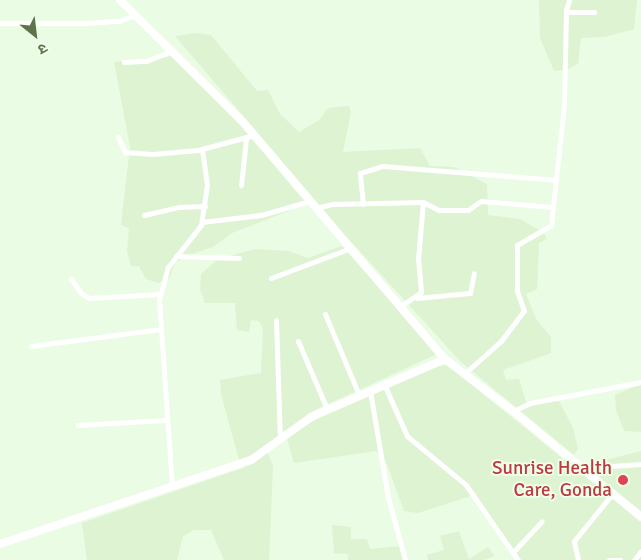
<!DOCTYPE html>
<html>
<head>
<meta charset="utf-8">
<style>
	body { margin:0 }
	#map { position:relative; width:641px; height:560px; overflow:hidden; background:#eafce3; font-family:Signika,"Noto Sans Devanagari",sans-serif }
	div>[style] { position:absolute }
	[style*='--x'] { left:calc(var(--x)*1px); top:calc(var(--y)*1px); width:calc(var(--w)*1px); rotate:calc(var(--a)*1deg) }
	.residential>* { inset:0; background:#ddf3d2 }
	.street>* { height:5px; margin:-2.5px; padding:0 2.5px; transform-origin:2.5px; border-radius:2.5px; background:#fff }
	.secondary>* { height:8px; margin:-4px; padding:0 4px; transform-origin:4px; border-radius:4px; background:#fff }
	.dots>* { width:14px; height:14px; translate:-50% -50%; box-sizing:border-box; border:2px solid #efffe9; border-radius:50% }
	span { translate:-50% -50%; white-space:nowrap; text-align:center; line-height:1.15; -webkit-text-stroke:4px #efffe9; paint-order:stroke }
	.health-label { font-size:19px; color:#be3a42 }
	.right { translate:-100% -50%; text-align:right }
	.north { position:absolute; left:10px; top:10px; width:50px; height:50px; -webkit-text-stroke:4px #efffe9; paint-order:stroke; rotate:151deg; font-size:14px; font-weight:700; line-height:20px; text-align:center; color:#5f734a }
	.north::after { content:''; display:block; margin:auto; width:18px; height:22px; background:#5f734a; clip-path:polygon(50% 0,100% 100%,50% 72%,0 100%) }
</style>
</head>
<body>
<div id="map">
	<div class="residential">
		<div style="clip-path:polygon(539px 0,637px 0,634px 29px,605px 37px,581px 38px,578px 64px,566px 70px,554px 71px,540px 38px)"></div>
		<div style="clip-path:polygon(197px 33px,211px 35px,257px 91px,268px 90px,280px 114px,299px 132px,319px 120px,328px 108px,349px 106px,351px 112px,343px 152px,420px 148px,430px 166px,454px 167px,487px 184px,488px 215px,520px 219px,544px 233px,547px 239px,539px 243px,537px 289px,526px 294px,536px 319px,551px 337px,551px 353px,503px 370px,506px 380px,519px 379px,527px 405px,558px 399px,573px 428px,578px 449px,574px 455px,460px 361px,345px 235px,175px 36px)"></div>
		<div style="clip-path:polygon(173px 56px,238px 123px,307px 204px,232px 233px,213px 247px,186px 256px,175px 263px,169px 279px,158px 283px,146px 279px,139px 266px,131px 266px,127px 251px,129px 228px,121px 225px,130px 147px,114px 62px)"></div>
		<div style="clip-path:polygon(342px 246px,437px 354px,313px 411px,253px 455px,239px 460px,221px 394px,220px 380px,261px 373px,263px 329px,259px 321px,251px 320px,249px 332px,237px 330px,235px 303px,205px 303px,200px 289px,201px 274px,218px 259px,255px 249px,288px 251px,308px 258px)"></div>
		<div style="clip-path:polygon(447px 365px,641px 522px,641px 560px,521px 560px,474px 495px,418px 513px,404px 511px,387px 464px,376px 451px,294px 463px,287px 438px,321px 416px,432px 367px)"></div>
		<div style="clip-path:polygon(641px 384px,641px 432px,624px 431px,616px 410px,615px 395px)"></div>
		<div style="clip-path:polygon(641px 451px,641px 511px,588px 469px,602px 461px)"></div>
		<div style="clip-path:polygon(268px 453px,273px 466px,269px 560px,224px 560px,211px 530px,194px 530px,183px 536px,177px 560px,87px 560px,82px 523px,243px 468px)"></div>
		<div style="clip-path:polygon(332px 525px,351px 527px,351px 539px,367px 539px,370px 549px,401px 546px,407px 560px,348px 560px,348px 554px,334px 553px)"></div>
		<div style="clip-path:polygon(459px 531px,469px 559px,488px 547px,495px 556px,483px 560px,428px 560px,427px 555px,444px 550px,440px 536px)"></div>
	</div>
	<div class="street">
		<div style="--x:566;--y:12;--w:28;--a:0"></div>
		<div style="--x:0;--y:23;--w:88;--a:0"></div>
		<div style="--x:88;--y:23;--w:31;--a:-4"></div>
		<div style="--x:119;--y:21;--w:17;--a:-21"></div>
		<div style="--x:124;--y:62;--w:22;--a:-3"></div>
		<div style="--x:146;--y:61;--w:28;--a:-21"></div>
		<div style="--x:118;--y:137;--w:17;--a:65"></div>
		<div style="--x:125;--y:152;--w:27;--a:4"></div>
		<div style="--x:152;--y:154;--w:46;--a:-5"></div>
		<div style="--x:198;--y:150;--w:58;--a:-15"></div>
		<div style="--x:241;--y:185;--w:46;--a:-83.8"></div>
		<div style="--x:363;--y:204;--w:31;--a:-96"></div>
		<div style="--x:360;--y:173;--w:24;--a:-17"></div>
		<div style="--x:383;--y:166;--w:174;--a:4.6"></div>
		<div style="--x:316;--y:208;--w:16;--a:-14"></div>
		<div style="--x:332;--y:204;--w:91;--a:-1.3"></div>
		<div style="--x:423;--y:202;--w:18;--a:27"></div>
		<div style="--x:439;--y:210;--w:29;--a:0"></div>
		<div style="--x:468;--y:210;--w:16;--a:-35"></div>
		<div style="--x:481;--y:201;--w:72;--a:4.8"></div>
		<div style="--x:144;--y:215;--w:36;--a:-13"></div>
		<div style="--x:179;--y:207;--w:26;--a:-2"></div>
		<div style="--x:202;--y:222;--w:59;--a:-6.8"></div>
		<div style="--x:261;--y:215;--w:51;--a:-15.9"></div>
		<div style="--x:176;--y:256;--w:63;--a:1.8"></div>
		<div style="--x:271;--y:278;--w:85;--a:-20.6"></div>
		<div style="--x:71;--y:279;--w:17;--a:54"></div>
		<div style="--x:81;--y:293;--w:9;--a:32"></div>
		<div style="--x:89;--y:298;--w:71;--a:-3.2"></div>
		<div style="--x:417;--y:298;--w:53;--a:-5.4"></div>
		<div style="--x:470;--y:293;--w:20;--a:-79"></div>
		<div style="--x:401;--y:306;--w:24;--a:-35"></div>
		<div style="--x:421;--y:292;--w:33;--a:-95"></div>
		<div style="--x:418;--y:259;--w:57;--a:-85"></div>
		<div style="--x:325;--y:314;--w:88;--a:67.2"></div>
		<div style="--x:276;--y:320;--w:118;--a:88.1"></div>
		<div style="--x:298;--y:341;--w:74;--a:66.9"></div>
		<div style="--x:31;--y:346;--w:131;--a:-7.5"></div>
		<div style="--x:464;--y:374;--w:50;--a:-41.7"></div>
		<div style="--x:501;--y:341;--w:38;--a:-53"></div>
		<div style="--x:524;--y:311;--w:21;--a:-109"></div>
		<div style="--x:517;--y:291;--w:46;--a:-90"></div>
		<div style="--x:517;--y:245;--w:39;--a:-30"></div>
		<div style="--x:551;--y:225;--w:120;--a:-83.8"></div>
		<div style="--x:564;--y:106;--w:96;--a:-88.8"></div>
		<div style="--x:566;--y:10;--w:10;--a:-73"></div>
		<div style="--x:384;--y:384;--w:57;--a:66.1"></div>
		<div style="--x:407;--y:436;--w:77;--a:39.7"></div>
		<div style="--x:466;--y:485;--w:91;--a:55.3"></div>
		<div style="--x:370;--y:391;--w:108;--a:80.4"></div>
		<div style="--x:388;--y:497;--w:65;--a:74.9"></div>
		<div style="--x:513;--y:411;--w:19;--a:-25"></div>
		<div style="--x:530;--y:403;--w:113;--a:-10.7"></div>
		<div style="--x:78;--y:425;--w:89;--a:-3.2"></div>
		<div style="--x:583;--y:468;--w:58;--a:-3.9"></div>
		<div style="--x:172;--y:486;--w:186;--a:-94"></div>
		<div style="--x:159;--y:300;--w:34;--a:-75"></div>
		<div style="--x:168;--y:267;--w:53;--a:-51.8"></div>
		<div style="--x:201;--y:225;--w:40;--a:-81.5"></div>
		<div style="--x:207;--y:185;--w:36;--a:-98"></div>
		<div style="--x:513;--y:552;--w:42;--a:-46.9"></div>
		<div style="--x:578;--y:560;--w:19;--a:-102"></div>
		<div style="--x:574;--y:541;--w:62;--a:-50.9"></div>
		<div style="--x:609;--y:560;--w:11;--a:0"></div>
		<div style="--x:634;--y:560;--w:11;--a:-52"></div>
	</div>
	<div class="secondary">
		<div style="--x:120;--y:0;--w:173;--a:44.8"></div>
		<div style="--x:243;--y:122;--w:311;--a:49.6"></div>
		<div style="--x:445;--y:359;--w:86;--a:37.4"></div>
		<div style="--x:513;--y:411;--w:166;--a:39.6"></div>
		<div style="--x:0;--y:544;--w:265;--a:-18.5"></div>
		<div style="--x:251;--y:460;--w:74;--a:-35.6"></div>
		<div style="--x:311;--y:417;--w:146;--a:-23.4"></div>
	</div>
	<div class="dots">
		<div style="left:623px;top:480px;background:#e0444e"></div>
	</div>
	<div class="health-label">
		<span class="right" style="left:612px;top:480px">Sunrise Health<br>Care, Gonda</span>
	</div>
	<div class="north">उ</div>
</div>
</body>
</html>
